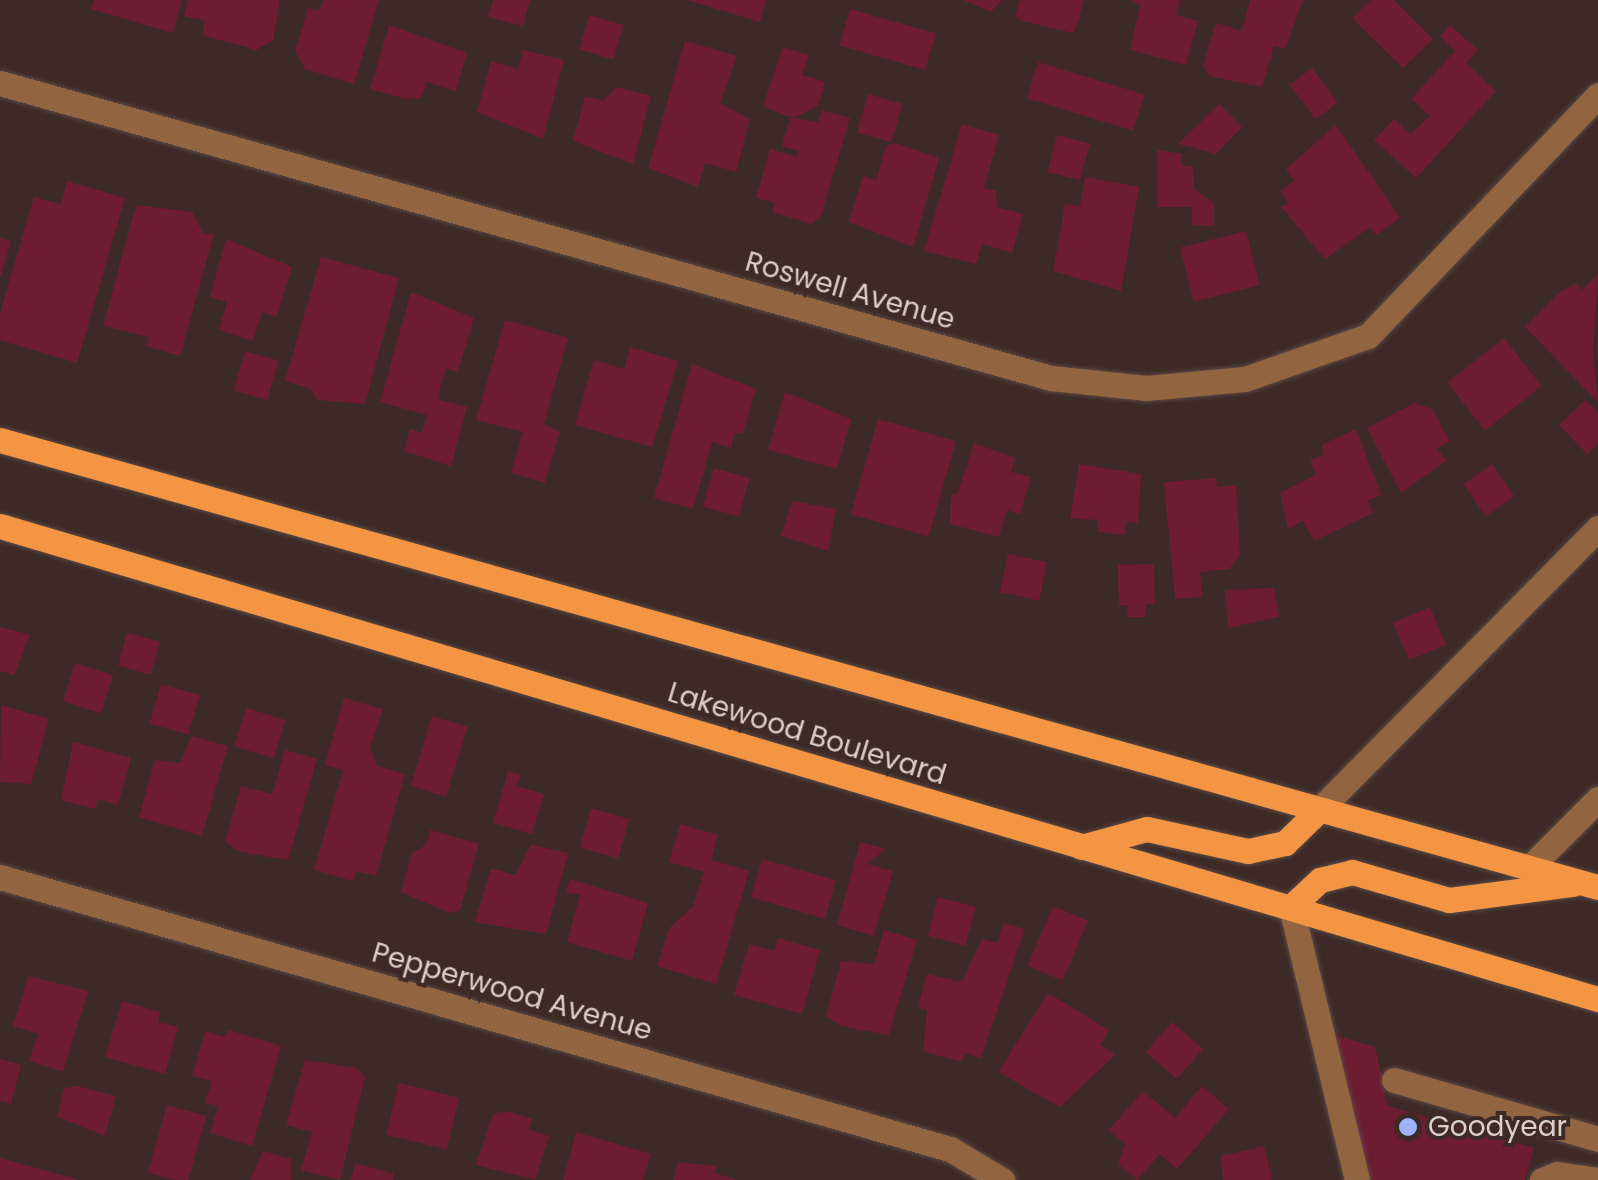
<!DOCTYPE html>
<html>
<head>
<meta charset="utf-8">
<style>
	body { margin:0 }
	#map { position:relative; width:1598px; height:1180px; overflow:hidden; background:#3d2a26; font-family:Poppins,sans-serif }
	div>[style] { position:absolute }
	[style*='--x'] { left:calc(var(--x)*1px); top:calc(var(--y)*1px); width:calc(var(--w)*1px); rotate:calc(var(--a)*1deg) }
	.building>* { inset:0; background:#6e1c32; transform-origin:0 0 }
	.roads { filter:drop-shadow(0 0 2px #594844) drop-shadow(0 0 2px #594844) }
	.minor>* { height:25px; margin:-12.5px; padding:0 12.5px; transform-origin:12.5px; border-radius:12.5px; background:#926440 }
	.major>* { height:25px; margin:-12.5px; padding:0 12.5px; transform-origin:12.5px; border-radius:12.5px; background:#f49543 }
	.dots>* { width:28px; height:28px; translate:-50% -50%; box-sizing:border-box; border:5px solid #3d2a26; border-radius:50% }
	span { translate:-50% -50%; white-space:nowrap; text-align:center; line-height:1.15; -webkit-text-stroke:8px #3d2a26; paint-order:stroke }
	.street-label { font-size:28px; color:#dbcecb }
	.poi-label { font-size:28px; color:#dbcecb }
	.left { translate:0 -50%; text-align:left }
</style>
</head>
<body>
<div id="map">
	<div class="building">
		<div style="clip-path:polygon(94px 0,182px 0,173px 33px,91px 9px)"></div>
		<div style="clip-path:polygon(188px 0,280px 0,273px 40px,256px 50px,202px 35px,205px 21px,184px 16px)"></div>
		<div style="clip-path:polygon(323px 0,379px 0,354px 84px,305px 69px,295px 51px,308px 8px,319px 11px)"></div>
		<div style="clip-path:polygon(493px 0,530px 0,523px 26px,488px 17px)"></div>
		<div style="clip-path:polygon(687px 0,766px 0,760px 22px)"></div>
		<div style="clip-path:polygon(963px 0,1002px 0,991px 12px)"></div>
		<div style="clip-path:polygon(1020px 0,1084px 0,1074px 33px,1022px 21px,1015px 16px)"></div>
		<div style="clip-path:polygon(1132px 0,1180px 0,1176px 15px,1198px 21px,1186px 65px,1130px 50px,1140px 6px)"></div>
		<div style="clip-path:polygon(1250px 0,1303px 0,1285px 49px,1274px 46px,1262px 87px,1209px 76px,1203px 66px,1216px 23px,1242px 31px)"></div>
		<div style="clip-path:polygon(1371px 0,1394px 0,1433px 39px,1403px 68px,1352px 18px)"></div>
		<div style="left:850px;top:9px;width:89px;height:38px;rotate:16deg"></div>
		<div style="left:589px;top:15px;width:36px;height:36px;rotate:16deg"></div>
		<div style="clip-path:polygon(389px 25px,467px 53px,456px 91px,427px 82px,421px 98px,406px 99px,370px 89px)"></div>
		<div style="clip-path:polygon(1450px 25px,1478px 50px,1466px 63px,1496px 91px,1416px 178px,1374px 140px,1394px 119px,1410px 134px,1430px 116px,1411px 99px,1455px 51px,1440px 36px)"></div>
		<div style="clip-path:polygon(685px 41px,737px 56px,720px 103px,750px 119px,736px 172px,705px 163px,698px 187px,648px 168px)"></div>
		<div style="clip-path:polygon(783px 47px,809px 55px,802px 75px,825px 82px,818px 106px,793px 118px,763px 106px)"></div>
		<div style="clip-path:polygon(523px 50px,564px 60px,543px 139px,477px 112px,491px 61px,518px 69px)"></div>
		<div style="left:1038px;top:62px;width:111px;height:38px;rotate:17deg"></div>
		<div style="left:1312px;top:68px;width:43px;height:28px;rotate:53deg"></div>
		<div style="clip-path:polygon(617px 87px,651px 96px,633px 164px,573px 141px,585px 96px,603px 101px)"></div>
		<div style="left:868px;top:94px;width:36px;height:40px;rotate:16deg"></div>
		<div style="clip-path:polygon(1219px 104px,1242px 127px,1216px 154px,1178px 144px)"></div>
		<div style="clip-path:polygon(822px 110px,850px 118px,821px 216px,812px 224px,772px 212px,775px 203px,756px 198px,770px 149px,797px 157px,799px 151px,782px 146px,790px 118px,818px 122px)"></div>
		<div style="clip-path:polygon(962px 124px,999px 135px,984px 188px,996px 191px,997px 207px,1023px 214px,1012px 253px,982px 244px,976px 264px,924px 251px)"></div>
		<div style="clip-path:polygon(1336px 125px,1400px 218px,1376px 235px,1370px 227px,1325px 259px,1281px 207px,1288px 203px,1280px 191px,1294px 181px,1286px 169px)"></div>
		<div style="left:1057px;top:135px;width:34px;height:38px;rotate:15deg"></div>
		<div style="clip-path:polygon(895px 143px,939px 158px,913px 247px,849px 222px,863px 176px,876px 180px,886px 146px)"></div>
		<div style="clip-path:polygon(1157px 150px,1182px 154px,1182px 166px,1193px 166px,1194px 189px,1214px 203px,1214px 226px,1192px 225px,1192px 207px,1157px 207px)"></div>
		<div style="clip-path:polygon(1085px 177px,1139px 187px,1121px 291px,1053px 271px,1065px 204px,1080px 206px)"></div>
		<div style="clip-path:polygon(67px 181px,125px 198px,77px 363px,0 340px,0 313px,34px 197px,61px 204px)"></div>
		<div style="clip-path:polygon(136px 205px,192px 212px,203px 233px,214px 234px,180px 356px,146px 346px,149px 337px,103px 326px)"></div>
		<div style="left:1246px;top:231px;width:56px;height:68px;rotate:76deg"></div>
		<div style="clip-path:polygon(0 238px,11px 241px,1px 276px,0 276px)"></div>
		<div style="clip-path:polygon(226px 239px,292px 267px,277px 317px,262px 312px,253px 341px,219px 330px,227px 302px,210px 297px)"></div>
		<div style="clip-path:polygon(321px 257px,399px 278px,365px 404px,317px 400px,311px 389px,285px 381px)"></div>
		<div style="clip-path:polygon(1598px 274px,1593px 352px,1598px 402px,1525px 327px,1558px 294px,1575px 283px,1582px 290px)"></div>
		<div style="clip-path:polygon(411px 292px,474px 318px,458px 372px,446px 368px,437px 399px,467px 407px,451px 466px,404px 451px,410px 429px,422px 433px,427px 415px,380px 402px)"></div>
		<div style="clip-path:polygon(505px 320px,568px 338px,544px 424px,560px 432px,545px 483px,511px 473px,523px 432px,476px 420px)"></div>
		<div style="left:1504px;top:338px;width:61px;height:72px;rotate:52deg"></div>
		<div style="clip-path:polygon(630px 347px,678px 361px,652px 447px,575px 425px,594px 360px,624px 369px)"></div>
		<div style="left:245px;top:351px;width:35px;height:41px;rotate:16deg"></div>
		<div style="clip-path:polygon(692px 364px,756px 389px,743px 434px,735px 432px,731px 448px,712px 442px,693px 509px,654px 498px)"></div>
		<div style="clip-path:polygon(785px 392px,851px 419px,837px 469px,768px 450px)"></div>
		<div style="clip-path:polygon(1585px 400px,1598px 413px,1598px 443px,1587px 454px,1559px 425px)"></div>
		<div style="clip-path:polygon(1414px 403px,1432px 409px,1450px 441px,1437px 448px,1446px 461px,1401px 493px,1367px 428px)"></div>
		<div style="left:878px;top:419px;width:81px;height:99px;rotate:16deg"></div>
		<div style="clip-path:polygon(1356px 429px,1381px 495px,1368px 501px,1373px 513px,1314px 541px,1303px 521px,1288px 529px,1280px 493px,1316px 475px,1310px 460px,1324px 455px,1321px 445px)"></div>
		<div style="clip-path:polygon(974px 443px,1015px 458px,1011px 472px,1031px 477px,1020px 514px,1007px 510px,999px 537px,950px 524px,951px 493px,957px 495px)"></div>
		<div style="clip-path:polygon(1079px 464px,1141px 474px,1138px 523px,1126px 522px,1125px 535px,1097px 532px,1098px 520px,1070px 518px)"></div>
		<div style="left:1492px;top:464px;width:39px;height:35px;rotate:55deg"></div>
		<div style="left:714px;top:468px;width:37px;height:40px;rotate:16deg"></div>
		<div style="clip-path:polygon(1216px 478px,1217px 487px,1236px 485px,1240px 556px,1229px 569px,1200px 572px,1202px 597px,1175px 599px,1164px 482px)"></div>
		<div style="clip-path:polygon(792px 501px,836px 509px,828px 551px,781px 536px)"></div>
		<div style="left:1008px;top:554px;width:40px;height:39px;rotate:12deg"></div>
		<div style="clip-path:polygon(1154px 564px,1155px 604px,1146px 604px,1145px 617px,1127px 617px,1128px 605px,1119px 605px,1118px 565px)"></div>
		<div style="clip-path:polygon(1274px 588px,1279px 617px,1228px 628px,1225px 590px)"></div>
		<div style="left:1430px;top:607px;width:41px;height:40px;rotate:67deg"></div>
		<div style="clip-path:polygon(0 627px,30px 635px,14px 675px,0 671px)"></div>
		<div style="left:127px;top:633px;width:34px;height:34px;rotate:15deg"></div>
		<div style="left:75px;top:663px;width:40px;height:40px;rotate:18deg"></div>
		<div style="left:161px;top:684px;width:40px;height:41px;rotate:16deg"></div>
		<div style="clip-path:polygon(344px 698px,383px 709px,370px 747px,377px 766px,405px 774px,376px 876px,356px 871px,353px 881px,314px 870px,343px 770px,325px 765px)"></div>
		<div style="clip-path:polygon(1px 705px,49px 719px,31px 784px,0 782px)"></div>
		<div style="left:246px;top:708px;width:41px;height:40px;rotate:17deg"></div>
		<div style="left:432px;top:716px;width:37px;height:73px;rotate:17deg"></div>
		<div style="clip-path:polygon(192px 736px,228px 746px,202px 836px,139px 817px,155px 760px,180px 763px)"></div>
		<div style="clip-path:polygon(73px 742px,131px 758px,118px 805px,98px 799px,95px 809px,61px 800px)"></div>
		<div style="clip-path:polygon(285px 750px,317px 759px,288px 860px,241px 852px,225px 842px,241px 786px,272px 794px)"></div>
		<div style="clip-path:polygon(508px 771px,520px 774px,516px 786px,544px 794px,532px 834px,493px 823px)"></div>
		<div style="left:591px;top:808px;width:40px;height:41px;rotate:16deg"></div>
		<div style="clip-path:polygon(680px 824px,718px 835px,711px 860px,749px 871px,716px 984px,657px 966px,669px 928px,693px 907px,704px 872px,669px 862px)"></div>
		<div style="clip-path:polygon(430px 830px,479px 844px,460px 910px,449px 913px,401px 892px,412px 853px,426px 845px)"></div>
		<div style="clip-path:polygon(860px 842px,886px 849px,867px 864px,893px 871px,874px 936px,837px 925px)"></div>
		<div style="clip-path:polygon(531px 845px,568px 853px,546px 934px,475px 922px,491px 868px,515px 875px)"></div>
		<div style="left:762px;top:859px;width:77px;height:40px;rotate:16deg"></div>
		<div style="clip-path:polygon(570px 879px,648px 903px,632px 961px,567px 942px,580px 895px,566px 892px)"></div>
		<div style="left:938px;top:897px;width:39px;height:40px;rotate:15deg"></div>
		<div style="left:1053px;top:906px;width:38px;height:65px;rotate:23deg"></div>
		<div style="clip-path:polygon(1003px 923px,1025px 929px,981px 1058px,965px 1053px,962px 1062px,923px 1051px,927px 1010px,918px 1007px,927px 974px,962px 982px,982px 939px,997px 943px)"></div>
		<div style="clip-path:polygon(884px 930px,917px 940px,889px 1035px,841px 1026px,826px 1016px,841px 961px,874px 964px)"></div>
		<div style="clip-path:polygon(778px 938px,820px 950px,802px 1014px,734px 995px,749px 944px,774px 951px)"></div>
		<div style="clip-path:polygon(28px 976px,88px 991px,63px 1072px,29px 1061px,38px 1034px,13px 1026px)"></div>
		<div style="clip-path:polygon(1048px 993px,1109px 1030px,1100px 1045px,1115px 1055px,1060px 1107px,998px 1072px)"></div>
		<div style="clip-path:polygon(122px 1001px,160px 1012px,158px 1022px,178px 1027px,165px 1074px,105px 1057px)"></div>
		<div style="left:1172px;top:1022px;width:41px;height:40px;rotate:41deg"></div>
		<div style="clip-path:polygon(228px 1030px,281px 1046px,252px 1146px,210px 1133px,218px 1106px,205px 1103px,212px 1081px,192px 1076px,205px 1031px,224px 1037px)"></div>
		<div style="clip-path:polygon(1335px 1035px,1375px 1047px,1388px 1106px,1534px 1148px,1525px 1180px,1367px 1180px)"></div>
		<div style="clip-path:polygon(0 1059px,21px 1065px,11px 1104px,0 1101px)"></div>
		<div style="clip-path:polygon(305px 1060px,357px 1068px,365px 1077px,340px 1180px,301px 1170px,312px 1132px,286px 1125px)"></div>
		<div style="left:399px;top:1083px;width:62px;height:53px;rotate:14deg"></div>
		<div style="clip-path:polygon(77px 1086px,116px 1096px,105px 1136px,57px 1117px,64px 1088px)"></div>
		<div style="clip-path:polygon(1202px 1086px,1229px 1109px,1177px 1169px,1160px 1154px,1137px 1180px,1118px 1164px,1125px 1144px,1109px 1130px,1143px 1091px,1175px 1118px)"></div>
		<div style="left:167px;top:1105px;width:41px;height:70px;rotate:16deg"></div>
		<div style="clip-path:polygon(506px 1111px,532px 1119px,529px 1130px,549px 1136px,535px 1180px,476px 1165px,493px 1114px)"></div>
		<div style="clip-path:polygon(576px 1132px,651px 1154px,643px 1180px,563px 1180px)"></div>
		<div style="clip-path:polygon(1264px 1146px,1272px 1180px,1223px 1180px,1221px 1156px)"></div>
		<div style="clip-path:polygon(263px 1151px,291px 1159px,291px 1180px,250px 1180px)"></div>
		<div style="clip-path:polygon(0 1158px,76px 1179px,76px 1180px,0 1180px)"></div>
		<div style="clip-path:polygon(678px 1162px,717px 1166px,715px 1173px,737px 1180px,673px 1180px)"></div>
		<div style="clip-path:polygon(355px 1163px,394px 1174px,393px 1180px,351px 1180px)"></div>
	</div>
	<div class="roads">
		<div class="minor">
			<div style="--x:0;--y:83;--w:1092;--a:15.68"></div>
			<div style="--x:1051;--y:378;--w:96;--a:6"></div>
			<div style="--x:1146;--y:388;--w:99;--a:-5.2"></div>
			<div style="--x:1245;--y:379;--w:130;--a:-19.3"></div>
			<div style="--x:1368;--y:336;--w:333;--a:-46.3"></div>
			<div style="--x:1317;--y:812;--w:400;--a:-45.3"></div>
			<div style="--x:1529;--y:868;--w:98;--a:-45"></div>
			<div style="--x:0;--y:877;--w:988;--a:15.98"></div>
			<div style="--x:950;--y:1149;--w:61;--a:30.8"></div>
			<div style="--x:1291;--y:907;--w:281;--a:76.4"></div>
			<div style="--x:1394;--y:1080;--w:212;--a:16.1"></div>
			<div style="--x:1542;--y:1180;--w:16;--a:-22"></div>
			<div style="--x:1557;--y:1174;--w:40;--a:8.5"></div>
		</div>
		<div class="major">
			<div style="--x:0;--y:440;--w:1659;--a:15.63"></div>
			<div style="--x:0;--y:526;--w:1667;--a:16.49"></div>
			<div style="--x:1081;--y:847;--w:68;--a:-15.3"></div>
			<div style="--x:1147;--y:829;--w:103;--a:12.3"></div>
			<div style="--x:1248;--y:851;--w:38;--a:-12"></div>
			<div style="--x:1285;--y:843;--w:45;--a:-44.1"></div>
			<div style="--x:1291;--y:907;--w:40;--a:-43"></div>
			<div style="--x:1320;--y:880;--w:33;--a:-14"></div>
			<div style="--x:1352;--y:872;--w:101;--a:16.1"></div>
			<div style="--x:1449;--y:900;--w:125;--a:-7.4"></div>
		</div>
	</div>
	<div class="dots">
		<div style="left:1408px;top:1127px;background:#9fb3fd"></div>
	</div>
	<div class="street-label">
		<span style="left:850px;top:291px;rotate:16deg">Roswell Avenue</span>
		<span style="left:807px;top:734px;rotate:17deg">Lakewood Boulevard</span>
		<span style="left:512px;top:992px;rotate:16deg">Pepperwood Avenue</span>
	</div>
	<div class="poi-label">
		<span class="left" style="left:1428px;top:1127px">Goodyear</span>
	</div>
</div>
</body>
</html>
